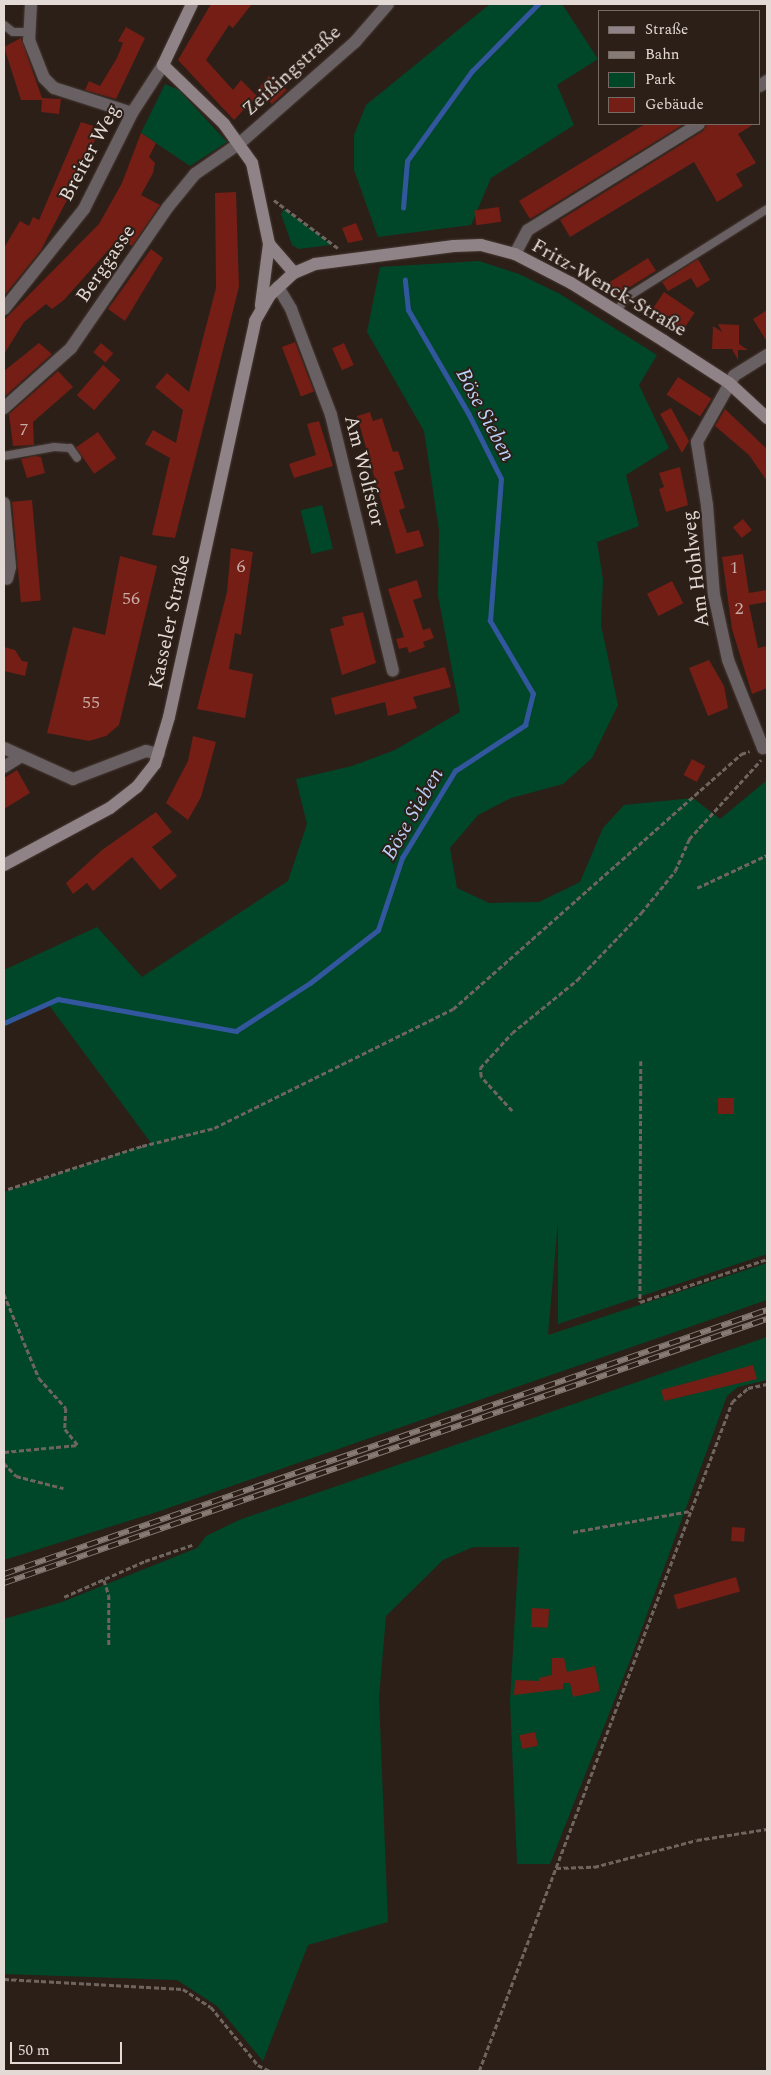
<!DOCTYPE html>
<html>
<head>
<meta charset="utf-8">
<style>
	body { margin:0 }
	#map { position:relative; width:771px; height:2075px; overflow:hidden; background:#2c1f18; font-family:Spectral,serif }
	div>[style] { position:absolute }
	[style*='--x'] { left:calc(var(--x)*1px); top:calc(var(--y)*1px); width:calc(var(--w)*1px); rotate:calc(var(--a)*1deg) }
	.green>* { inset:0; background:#004729; transform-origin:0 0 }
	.stream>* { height:4.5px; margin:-2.25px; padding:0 2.25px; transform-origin:2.25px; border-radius:2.25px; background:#33579e }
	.building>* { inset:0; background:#741e15; transform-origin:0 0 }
	.path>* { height:2.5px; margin-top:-1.25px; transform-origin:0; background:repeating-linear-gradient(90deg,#6f645e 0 5px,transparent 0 7.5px) }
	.roads { filter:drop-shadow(0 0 1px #463932) drop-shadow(0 0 1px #463932) }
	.service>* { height:8px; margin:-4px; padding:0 4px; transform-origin:4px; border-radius:4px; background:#686062 }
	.minor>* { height:12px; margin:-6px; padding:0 6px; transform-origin:6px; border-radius:6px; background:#686062 }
	.secondary>* { height:12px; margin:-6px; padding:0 6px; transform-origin:6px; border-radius:6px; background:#908387 }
	.rail>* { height:5.5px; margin-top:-2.75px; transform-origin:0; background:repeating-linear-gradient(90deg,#2c1f18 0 11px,#867b75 0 22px); box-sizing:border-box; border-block:1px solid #867b75 }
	span { translate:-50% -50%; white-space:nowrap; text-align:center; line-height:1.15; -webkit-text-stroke:4px #2c1f18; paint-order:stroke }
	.number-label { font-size:18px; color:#c7aba5 }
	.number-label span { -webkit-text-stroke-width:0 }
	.street-label { font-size:20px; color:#e3dad5 }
	.water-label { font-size:21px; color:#bad0f8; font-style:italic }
	.frame { position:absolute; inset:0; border:5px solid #e3dad5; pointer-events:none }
	.legend { position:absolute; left:598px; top:10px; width:162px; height:115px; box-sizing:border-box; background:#2c1f18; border:1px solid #756a64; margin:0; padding:6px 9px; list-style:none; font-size:15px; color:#e3dad5 }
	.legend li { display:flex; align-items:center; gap:10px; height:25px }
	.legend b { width:25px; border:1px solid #756a64 }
	.scale { position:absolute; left:10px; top:2042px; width:112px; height:22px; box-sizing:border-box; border:2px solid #e3dad5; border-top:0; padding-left:6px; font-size:15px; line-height:18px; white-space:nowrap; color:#e3dad5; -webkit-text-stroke:4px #2c1f18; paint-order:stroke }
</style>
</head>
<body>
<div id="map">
	<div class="green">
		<div style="clip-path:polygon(490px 4px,562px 4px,598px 59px,557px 85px,574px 125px,491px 178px,471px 225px,378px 237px,354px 170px,354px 135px,366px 105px)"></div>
		<div style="clip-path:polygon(165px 84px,179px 90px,227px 142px,190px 166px,141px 133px)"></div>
		<div style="clip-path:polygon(284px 209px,329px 243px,330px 245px,299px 249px,292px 245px,281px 214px)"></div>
		<div style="clip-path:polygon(479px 261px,519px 274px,560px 294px,657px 355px,639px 385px,669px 448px,626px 475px,639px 526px,597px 542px,603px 580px,601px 625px,618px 705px,592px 758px,563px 784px,511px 798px,478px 815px,450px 848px,457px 888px,489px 903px,539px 902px,580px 882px,603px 828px,624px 805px,693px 798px,720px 819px,767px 780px,767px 1254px,558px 1324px,558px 1221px,548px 1335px,767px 1263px,767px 1300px,157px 1512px,4px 1560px,4px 1192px,151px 1143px,48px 1004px,4px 1027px,4px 970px,97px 927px,142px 977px,288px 881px,307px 824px,296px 779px,352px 766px,395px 750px,460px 712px,438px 595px,439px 530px,424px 431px,367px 332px,380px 267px)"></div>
		<div style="left:322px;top:505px;width:45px;height:22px;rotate:76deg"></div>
		<div style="clip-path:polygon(767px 1337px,767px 1380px,738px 1387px,727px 1396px,631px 1658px,550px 1864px,517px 1864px,510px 1701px,519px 1547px,473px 1547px,443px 1560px,386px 1616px,379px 1698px,388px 1922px,308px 1945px,263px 2061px,217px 2006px,177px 1980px,4px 1974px,4px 1619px,62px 1602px,197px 1548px,206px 1536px,239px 1520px)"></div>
	</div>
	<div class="stream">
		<div style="--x:403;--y:208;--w:47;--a:-85.1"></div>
		<div style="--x:407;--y:161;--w:111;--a:-54.2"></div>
		<div style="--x:472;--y:71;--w:94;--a:-45.4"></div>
		<div style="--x:4;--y:1023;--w:59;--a:-24"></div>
		<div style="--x:58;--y:999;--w:181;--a:10.2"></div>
		<div style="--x:236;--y:1031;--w:88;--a:-33"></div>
		<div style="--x:310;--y:983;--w:86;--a:-37.9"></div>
		<div style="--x:378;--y:930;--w:76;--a:-71.6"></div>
		<div style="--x:402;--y:858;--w:102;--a:-58.7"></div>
		<div style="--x:455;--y:771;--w:84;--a:-33.3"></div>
		<div style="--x:525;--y:725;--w:32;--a:-76"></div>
		<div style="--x:533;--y:694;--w:85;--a:-120.5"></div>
		<div style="--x:490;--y:621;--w:142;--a:-85.6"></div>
		<div style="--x:501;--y:479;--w:72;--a:-116.6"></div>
		<div style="--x:469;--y:415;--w:121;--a:-120.2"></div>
		<div style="--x:408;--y:310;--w:30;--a:-96"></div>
	</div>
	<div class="building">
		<div style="clip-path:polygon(211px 4px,252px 4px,233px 28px,229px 25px,206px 60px,233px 90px,241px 80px,257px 96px,234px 120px,178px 60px)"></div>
		<div style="clip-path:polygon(126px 27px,145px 38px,116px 99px,85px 90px,89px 81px,100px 86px,117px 58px,123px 43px,118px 41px)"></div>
		<div style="clip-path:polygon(21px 38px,42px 98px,61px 99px,59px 114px,41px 112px,42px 100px,21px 100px,4px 47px)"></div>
		<div style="clip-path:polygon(269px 76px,287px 90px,272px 104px,256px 91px)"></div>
		<div style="clip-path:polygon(81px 122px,100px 128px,82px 171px,41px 250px,4px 296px,4px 248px,20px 221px,29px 226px,33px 217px,39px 220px)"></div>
		<div style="clip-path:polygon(645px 124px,684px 124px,530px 219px,519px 201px)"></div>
		<div style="clip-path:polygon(707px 124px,754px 124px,738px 134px,756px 163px,736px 174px,743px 186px,717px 202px,694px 162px,570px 237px,560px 220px,703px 131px)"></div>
		<div style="clip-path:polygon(141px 133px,156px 143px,149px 157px,155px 163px,153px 173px,141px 195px,160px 205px,132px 246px,119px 238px,64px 300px,52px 309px,46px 304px,24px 322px,4px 354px,4px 320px,99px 224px,122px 183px)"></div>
		<div style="clip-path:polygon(236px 192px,239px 287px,175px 538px,152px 535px,170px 458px,145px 444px,153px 430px,176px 443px,183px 410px,155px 387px,167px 373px,189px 392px,216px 288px,215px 193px)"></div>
		<div style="left:499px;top:207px;width:15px;height:25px;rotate:82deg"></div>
		<div style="clip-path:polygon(356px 223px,363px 240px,348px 243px,342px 228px)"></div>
		<div style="clip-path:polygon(151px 249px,163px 258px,125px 321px,108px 309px)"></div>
		<div style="left:648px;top:258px;width:15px;height:47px;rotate:58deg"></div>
		<div style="clip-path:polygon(698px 259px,710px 280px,697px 288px,691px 278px,668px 291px,662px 282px)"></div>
		<div style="left:664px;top:292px;width:37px;height:22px;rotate:34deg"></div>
		<div style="clip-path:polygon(767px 310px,767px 342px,753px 319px)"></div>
		<div style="clip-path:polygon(718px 324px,739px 325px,739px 344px,748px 350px,738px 350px,738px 360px,732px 349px,712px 349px,713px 326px,722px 332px)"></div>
		<div style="left:295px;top:342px;width:53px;height:14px;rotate:69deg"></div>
		<div style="clip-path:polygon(39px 343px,52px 354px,4px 397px,4px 371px)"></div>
		<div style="left:101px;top:343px;width:16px;height:12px;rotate:40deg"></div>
		<div style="left:344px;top:343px;width:24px;height:13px;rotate:66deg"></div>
		<div style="left:103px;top:365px;width:23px;height:40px;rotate:41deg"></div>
		<div style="clip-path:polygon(58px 371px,73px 387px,33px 422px,34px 445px,13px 446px,9px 414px)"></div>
		<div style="left:678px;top:377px;width:40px;height:21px;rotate:33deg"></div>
		<div style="clip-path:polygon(671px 408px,689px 441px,682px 453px,660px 414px)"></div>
		<div style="clip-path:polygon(725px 409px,767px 449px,767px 481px,749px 455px,715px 426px)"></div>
		<div style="clip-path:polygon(370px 412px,373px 421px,382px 418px,393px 452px,398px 451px,404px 469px,394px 472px,405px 508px,399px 510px,407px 533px,419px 530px,424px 546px,396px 554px,357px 416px)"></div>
		<div style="clip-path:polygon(319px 421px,333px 466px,294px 478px,289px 464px,316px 455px,307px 424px)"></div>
		<div style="left:98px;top:432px;width:32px;height:27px;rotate:55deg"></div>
		<div style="clip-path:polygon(35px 456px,41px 457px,45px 473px,27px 478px,21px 459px)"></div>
		<div style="clip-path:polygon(680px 467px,688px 505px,666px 512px,659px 489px,664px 487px,659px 473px)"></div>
		<div style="left:32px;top:500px;width:101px;height:20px;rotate:85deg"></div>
		<div style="left:743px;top:519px;width:14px;height:13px;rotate:51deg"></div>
		<div style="clip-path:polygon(231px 548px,253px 552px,241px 635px,235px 633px,229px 669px,253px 674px,245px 718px,197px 709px,227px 592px)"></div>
		<div style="clip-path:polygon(743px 554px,749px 593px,767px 590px,767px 602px,749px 605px,758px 648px,767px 646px,767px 688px,752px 694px,732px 629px,722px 557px)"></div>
		<div style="clip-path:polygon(120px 556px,157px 566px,119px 725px,106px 736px,89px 741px,47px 733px,73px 627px,105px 635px)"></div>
		<div style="clip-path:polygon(417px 580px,422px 597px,413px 600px,423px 630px,430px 628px,434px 638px,423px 642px,425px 647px,409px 653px,407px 647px,399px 649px,396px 639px,404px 637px,388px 589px)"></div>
		<div style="left:672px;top:581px;width:25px;height:28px;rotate:63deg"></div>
		<div style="clip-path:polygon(363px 612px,376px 663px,342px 675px,330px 629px,344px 625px,342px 617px)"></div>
		<div style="clip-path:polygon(4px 647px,15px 650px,22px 661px,28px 662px,25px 676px,4px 671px)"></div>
		<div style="clip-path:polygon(709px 660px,724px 686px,728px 708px,708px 716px,689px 668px)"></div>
		<div style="clip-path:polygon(445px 667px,451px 687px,413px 697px,417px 708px,388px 716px,385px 702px,335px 715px,331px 698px)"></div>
		<div style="clip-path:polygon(193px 736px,216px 742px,201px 797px,188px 820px,166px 803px,188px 761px)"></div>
		<div style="left:692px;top:759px;width:15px;height:18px;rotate:28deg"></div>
		<div style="clip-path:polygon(17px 770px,30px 793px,4px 809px,4px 778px)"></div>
		<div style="clip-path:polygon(156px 812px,172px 832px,152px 847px,177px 876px,160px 890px,132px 857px,93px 891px,87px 883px,73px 894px,66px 883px,102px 850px)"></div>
		<div style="left:718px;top:1098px;width:16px;height:16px"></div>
		<div style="clip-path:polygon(753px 1365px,757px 1379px,664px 1401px,661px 1390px)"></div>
		<div style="left:732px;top:1527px;width:13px;height:14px;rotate:4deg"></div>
		<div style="left:736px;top:1577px;width:15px;height:65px;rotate:74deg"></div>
		<div style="left:532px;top:1608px;width:17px;height:19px;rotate:3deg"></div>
		<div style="clip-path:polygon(552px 1658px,564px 1658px,567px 1672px,595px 1666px,600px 1691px,573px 1697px,570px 1683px,563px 1683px,563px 1689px,514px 1695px,515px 1680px,539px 1681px,539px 1678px,552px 1675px)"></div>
		<div style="left:535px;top:1732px;width:14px;height:16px;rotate:78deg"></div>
	</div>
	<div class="path">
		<div style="--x:400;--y:4;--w:8;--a:0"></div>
		<div style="--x:274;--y:200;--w:80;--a:36.9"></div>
		<div style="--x:697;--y:888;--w:77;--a:-25.2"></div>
		<div style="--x:641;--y:1061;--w:241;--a:90.2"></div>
		<div style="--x:640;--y:1302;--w:134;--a:-18.7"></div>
		<div style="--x:512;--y:1111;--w:46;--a:-132.4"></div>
		<div style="--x:481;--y:1077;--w:9;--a:-96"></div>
		<div style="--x:480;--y:1068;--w:47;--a:-47.6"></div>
		<div style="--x:512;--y:1033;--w:84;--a:-39.2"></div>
		<div style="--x:577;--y:980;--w:93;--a:-46.3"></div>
		<div style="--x:641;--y:913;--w:54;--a:-51"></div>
		<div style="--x:675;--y:871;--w:35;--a:-66"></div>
		<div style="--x:689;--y:839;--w:107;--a:-47.7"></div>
		<div style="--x:8;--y:1189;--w:141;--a:-17.8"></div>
		<div style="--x:142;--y:1146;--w:74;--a:-14"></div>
		<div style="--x:214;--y:1128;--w:267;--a:-26.5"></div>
		<div style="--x:453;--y:1009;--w:385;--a:-41.5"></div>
		<div style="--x:741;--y:754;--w:9;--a:-18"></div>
		<div style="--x:4;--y:1294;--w:91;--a:67.4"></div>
		<div style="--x:39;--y:1378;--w:40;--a:48"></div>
		<div style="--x:66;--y:1408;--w:21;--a:93"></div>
		<div style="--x:65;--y:1429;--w:21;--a:51"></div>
		<div style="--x:4;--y:1452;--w:74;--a:-5.4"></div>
		<div style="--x:4;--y:1463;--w:18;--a:47"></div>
		<div style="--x:16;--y:1476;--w:49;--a:14.3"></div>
		<div style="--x:573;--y:1532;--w:119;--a:-10.2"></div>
		<div style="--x:104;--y:1580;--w:16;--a:72"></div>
		<div style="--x:109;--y:1595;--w:51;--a:90"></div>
		<div style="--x:64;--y:1597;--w:89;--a:-24"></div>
		<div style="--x:145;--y:1561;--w:50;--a:-18.8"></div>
		<div style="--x:556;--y:1868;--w:38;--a:-2"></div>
		<div style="--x:594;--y:1867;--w:106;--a:-14.7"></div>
		<div style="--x:697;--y:1840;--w:71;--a:-8.9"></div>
		<div style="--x:4;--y:1979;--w:179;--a:3.2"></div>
		<div style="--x:183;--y:1989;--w:33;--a:33"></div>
		<div style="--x:211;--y:2007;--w:75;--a:51"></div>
		<div style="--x:258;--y:2065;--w:13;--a:27"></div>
		<div style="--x:479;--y:2071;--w:715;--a:-69.28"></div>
		<div style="--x:732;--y:1402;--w:21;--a:-41"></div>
		<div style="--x:748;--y:1388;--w:19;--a:-12"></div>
	</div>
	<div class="roads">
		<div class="service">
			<div style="--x:4;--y:25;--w:11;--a:38"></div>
			<div style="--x:13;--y:32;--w:16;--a:0"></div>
			<div style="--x:616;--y:311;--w:20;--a:-49"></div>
			<div style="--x:629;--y:296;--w:163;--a:-32.2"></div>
			<div style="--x:4;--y:456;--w:51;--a:-10.2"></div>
			<div style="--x:54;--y:447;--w:16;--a:4"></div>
			<div style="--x:70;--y:448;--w:12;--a:55"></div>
		</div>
		<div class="minor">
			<div style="--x:31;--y:4;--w:36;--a:93"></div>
			<div style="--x:29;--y:40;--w:41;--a:68.5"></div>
			<div style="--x:44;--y:78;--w:14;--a:45"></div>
			<div style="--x:54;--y:88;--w:82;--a:17.8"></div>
			<div style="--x:760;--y:86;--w:9;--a:-36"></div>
			<div style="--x:515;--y:254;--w:27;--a:-62"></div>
			<div style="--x:528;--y:230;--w:201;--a:-31.8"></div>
			<div style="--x:278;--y:287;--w:26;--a:59"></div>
			<div style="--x:291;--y:309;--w:113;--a:69.3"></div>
			<div style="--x:331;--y:415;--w:263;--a:76.4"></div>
			<div style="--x:4;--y:309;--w:128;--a:-51.3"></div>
			<div style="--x:84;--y:209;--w:107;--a:-63.4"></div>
			<div style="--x:132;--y:113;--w:57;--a:-57.1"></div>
			<div style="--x:767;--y:355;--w:39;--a:148"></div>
			<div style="--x:734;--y:376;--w:76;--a:119.3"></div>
			<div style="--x:697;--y:442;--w:64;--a:81"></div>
			<div style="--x:707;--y:505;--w:90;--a:85.6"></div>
			<div style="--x:714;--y:595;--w:66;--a:77.8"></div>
			<div style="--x:728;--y:660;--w:95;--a:68.3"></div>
			<div style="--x:763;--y:748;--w:4;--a:-14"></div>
			<div style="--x:4;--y:408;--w:90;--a:-41.8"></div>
			<div style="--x:71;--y:348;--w:171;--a:-55.5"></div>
			<div style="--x:168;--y:207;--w:43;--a:-50.7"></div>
			<div style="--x:195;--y:174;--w:55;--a:-34.6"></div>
			<div style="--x:240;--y:143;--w:153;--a:-41.3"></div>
			<div style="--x:355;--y:42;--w:50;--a:-49"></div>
			<div style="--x:4;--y:503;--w:64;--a:84.6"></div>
			<div style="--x:10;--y:567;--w:12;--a:104"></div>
			<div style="--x:4;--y:748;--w:76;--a:24.2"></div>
			<div style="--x:73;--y:779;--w:78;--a:-21"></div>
			<div style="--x:146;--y:751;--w:13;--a:13"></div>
			<div style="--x:4;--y:767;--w:19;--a:-32"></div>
		</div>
		<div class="secondary">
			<div style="--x:192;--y:4;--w:68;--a:115.4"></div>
			<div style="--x:163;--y:65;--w:85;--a:44"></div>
			<div style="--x:224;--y:124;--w:48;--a:54.3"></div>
			<div style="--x:252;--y:163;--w:83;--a:78.1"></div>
			<div style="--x:269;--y:244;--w:62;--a:97.5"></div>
			<div style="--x:269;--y:244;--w:38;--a:49"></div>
			<div style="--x:4;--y:865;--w:120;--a:-28.3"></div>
			<div style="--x:110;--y:808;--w:34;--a:-38"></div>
			<div style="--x:137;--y:787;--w:29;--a:-52"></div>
			<div style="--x:155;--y:764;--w:49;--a:-73.4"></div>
			<div style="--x:169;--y:717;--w:405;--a:-77.7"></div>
			<div style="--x:255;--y:321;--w:30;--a:-60"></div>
			<div style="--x:270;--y:295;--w:33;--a:-43"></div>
			<div style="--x:294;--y:273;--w:23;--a:-23"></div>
			<div style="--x:315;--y:264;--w:140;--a:-7.4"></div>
			<div style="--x:454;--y:246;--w:27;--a:-2"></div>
			<div style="--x:481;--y:245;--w:35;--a:15"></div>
			<div style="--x:515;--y:254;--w:63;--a:27.4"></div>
			<div style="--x:571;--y:283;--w:110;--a:31.9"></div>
			<div style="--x:664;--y:341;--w:77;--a:32.9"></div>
			<div style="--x:729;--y:383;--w:52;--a:42.6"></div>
		</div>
	</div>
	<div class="rail">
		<div style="--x:4;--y:1574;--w:807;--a:-19.09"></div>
		<div style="--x:4;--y:1583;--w:807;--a:-19.09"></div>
	</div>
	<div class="number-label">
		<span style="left:24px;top:430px">7</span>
		<span style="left:241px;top:567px">6</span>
		<span style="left:734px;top:568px">1</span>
		<span style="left:131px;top:599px">56</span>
		<span style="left:739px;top:609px">2</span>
		<span style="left:91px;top:703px">55</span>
	</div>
	<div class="street-label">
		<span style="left:292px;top:71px;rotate:-42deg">Zeißingstraße</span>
		<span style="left:90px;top:153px;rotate:-62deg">Breiter Weg</span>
		<span style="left:106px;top:264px;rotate:-56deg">Berggasse</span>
		<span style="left:609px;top:288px;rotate:30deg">Fritz-Wenck-Straße</span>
		<span style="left:364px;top:471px;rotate:76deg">Am Wolfstor</span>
		<span style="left:696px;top:569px;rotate:-97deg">Am Hohlweg</span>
		<span style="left:170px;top:622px;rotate:-78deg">Kasseler Straße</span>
	</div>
	<div class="water-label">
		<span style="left:485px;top:415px;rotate:62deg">Böse Sieben</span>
		<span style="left:413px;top:814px;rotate:-60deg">Böse Sieben</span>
	</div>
	<div class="frame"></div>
	<ul class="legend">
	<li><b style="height:6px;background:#908387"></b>Straße</li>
	<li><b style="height:6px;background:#867b75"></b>Bahn</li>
	<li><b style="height:14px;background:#004729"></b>Park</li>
	<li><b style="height:14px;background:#741e15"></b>Gebäude</li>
	</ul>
	<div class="scale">50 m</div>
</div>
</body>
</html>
